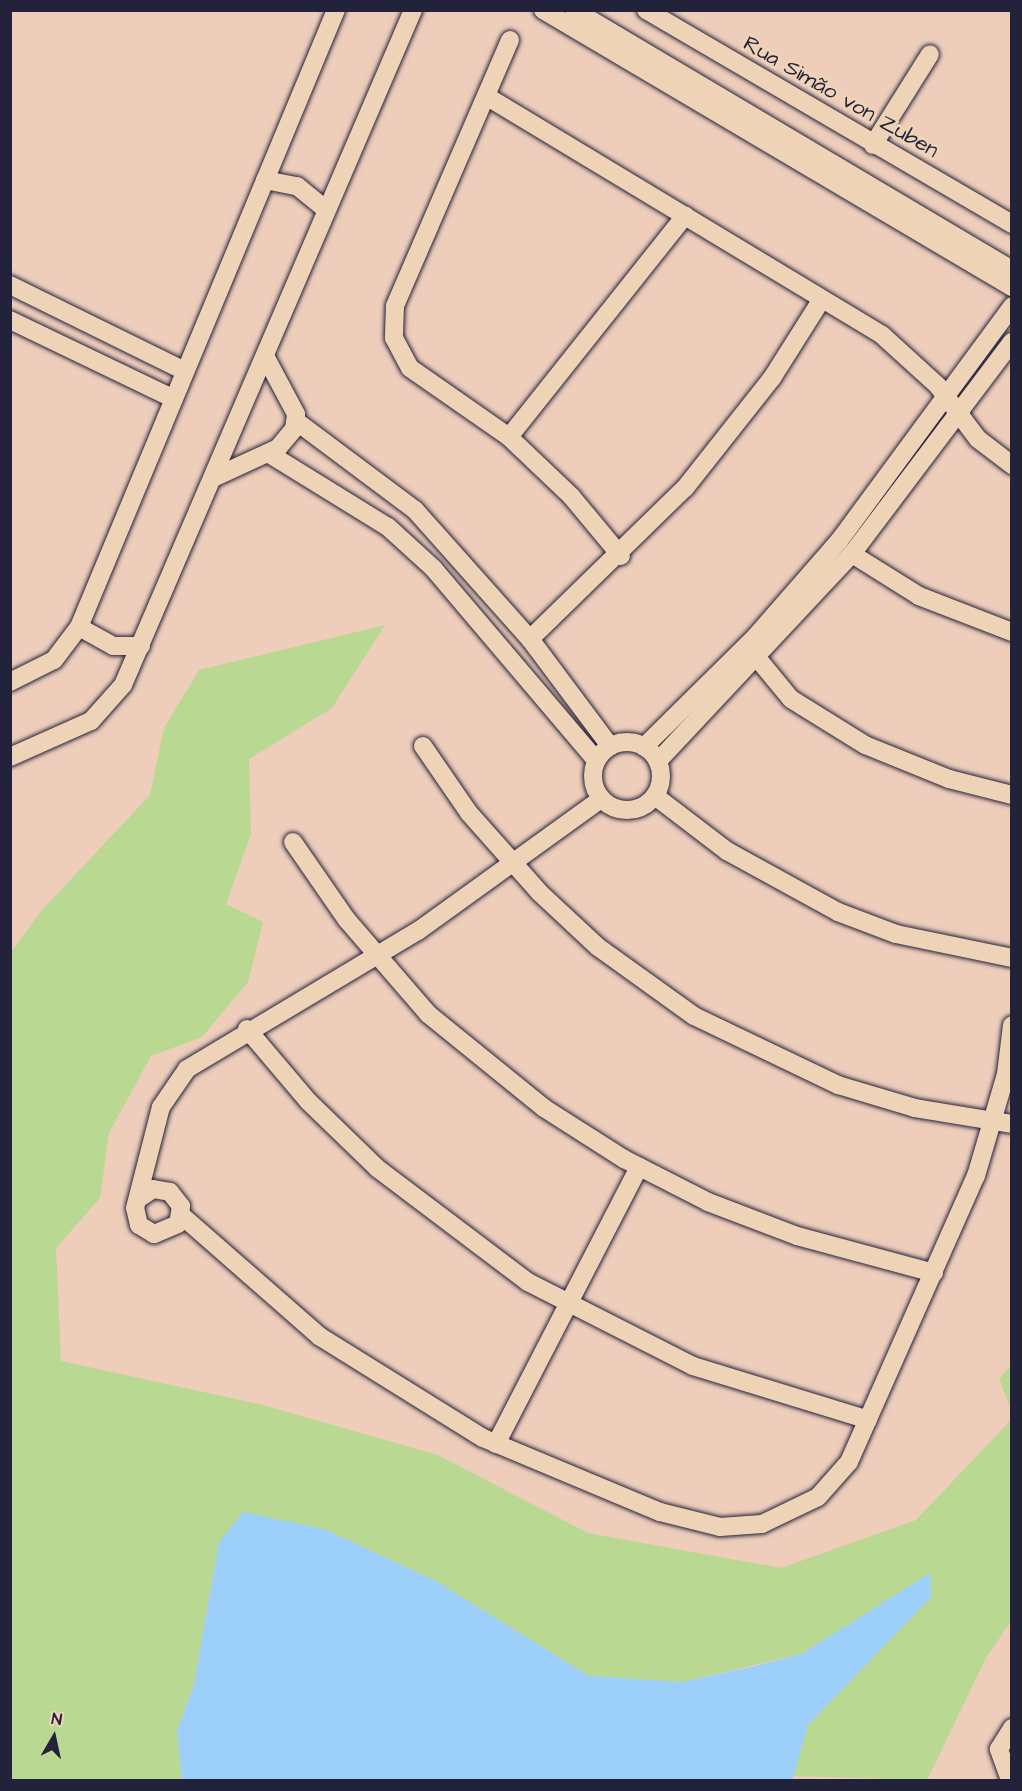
<!DOCTYPE html>
<html>
<head>
<meta charset="utf-8">
<style>
	body { margin:0 }
	#map { position:relative; width:1022px; height:1791px; overflow:hidden; background:#eecdbb; font-family:"Architects Daughter",sans-serif }
	div>[style] { position:absolute }
	[style*='--x'] { left:calc(var(--x)*1px); top:calc(var(--y)*1px); width:calc(var(--w)*1px); rotate:calc(var(--a)*1deg) }
	.green>* { inset:0; background:#b9d891 }
	.water>* { inset:0; background:#9cd0fa }
	.roads { filter:drop-shadow(0 0 2px #22223b) drop-shadow(0 0 2px #22223b) }
	.street>* { height:18px; margin:-9px; padding:0 9px; transform-origin:9px; border-radius:9px; background:#efd3b6 }
	.street>.ring { margin:-9px; padding:0; box-sizing:content-box; background:none; border:18px solid #efd3b6; border-radius:50% }
	span { translate:-50% -50%; white-space:nowrap; text-align:center; line-height:1.15; -webkit-text-stroke:6px #efd3b6; paint-order:stroke }
	.street-label { font-size:22px; color:#22223b }
	.frame { position:absolute; inset:0; border:12px solid #22223b; pointer-events:none }
	.north { position:absolute; left:24px; top:1707px; width:60px; height:60px; -webkit-text-stroke:4px #efd3b6; paint-order:stroke; rotate:9deg; font-size:16px; font-weight:700; line-height:24px; text-align:center; color:#22223b }
	.north::after { content:''; display:block; margin:auto; width:21px; height:27px; background:#22223b; clip-path:polygon(50% 0,100% 100%,50% 72%,0 100%) }
</style>
</head>
<body>
<div id="map">
	<div class="green">
		<div style="clip-path:polygon(385px 625px,332px 708px,249px 759px,251px 834px,226px 904px,263px 922px,248px 982px,202px 1037px,151px 1056px,109px 1133px,100px 1198px,56px 1248px,61px 1361px,263px 1405px,438px 1455px,588px 1533px,781px 1568px,916px 1520px,1011px 1420px,1011px 1621px,986px 1658px,927px 1780px,792px 1776px,808px 1725px,931px 1597px,930px 1573px,801px 1654px,682px 1682px,589px 1676px,436px 1581px,324px 1529px,219px 1542px,194px 1684px,177px 1731px,182px 1780px,11px 1780px,11px 952px,42px 910px,150px 795px,164px 728px,199px 670px)"></div>
		<div style="clip-path:polygon(1011px 1365px,1011px 1409px,999px 1379px)"></div>
	</div>
	<div class="water">
		<div style="clip-path:polygon(243px 1512px,324px 1529px,436px 1581px,589px 1676px,682px 1682px,759px 1665px,801px 1654px,930px 1573px,931px 1597px,808px 1725px,792px 1780px,182px 1780px,177px 1731px,194px 1684px,219px 1542px)"></div>
	</div>
	<div class="roads">
		<div class="street">
			<div style="--x:543;--y:10;--w:545;--a:30.57"></div>
			<div style="--x:574;--y:10;--w:509;--a:30.69"></div>
			<div style="--x:646;--y:10;--w:424;--a:30.3"></div>
			<div style="--x:510;--y:40;--w:290;--a:113.4"></div>
			<div style="--x:395;--y:306;--w:32;--a:92"></div>
			<div style="--x:394;--y:338;--w:34;--a:62"></div>
			<div style="--x:410;--y:368;--w:121;--a:34.9"></div>
			<div style="--x:509;--y:437;--w:86;--a:43.6"></div>
			<div style="--x:571;--y:496;--w:78;--a:50.2"></div>
			<div style="--x:486;--y:96;--w:463;--a:31.1"></div>
			<div style="--x:882;--y:335;--w:76;--a:42.3"></div>
			<div style="--x:938;--y:386;--w:66;--a:53"></div>
			<div style="--x:978;--y:439;--w:43;--a:37.4"></div>
			<div style="--x:873;--y:145;--w:107;--a:-57.9"></div>
			<div style="--x:265;--y:180;--w:33;--a:11"></div>
			<div style="--x:297;--y:186;--w:38;--a:39"></div>
			<div style="--x:10;--y:285;--w:195;--a:26.2"></div>
			<div style="--x:10;--y:320;--w:182;--a:25.7"></div>
			<div style="--x:296;--y:421;--w:149;--a:36.8"></div>
			<div style="--x:415;--y:510;--w:173;--a:48.3"></div>
			<div style="--x:530;--y:639;--w:134;--a:53.2"></div>
			<div style="--x:509;--y:437;--w:283;--a:-51.5"></div>
			<div style="--x:268;--y:453;--w:141;--a:31.7"></div>
			<div style="--x:388;--y:527;--w:61;--a:42.3"></div>
			<div style="--x:433;--y:568;--w:252;--a:49.7"></div>
			<div style="--x:213;--y:478;--w:72;--a:-24.8"></div>
			<div style="--x:278;--y:448;--w:25;--a:-50"></div>
			<div style="--x:294;--y:429;--w:15;--a:-82"></div>
			<div style="--x:296;--y:414;--w:66;--a:-118.1"></div>
			<div style="--x:852;--y:554;--w:79;--a:32.1"></div>
			<div style="--x:919;--y:596;--w:100;--a:21.2"></div>
			<div style="--x:79;--y:627;--w:39;--a:29"></div>
			<div style="--x:113;--y:646;--w:28;--a:0"></div>
			<div style="--x:530;--y:639;--w:216;--a:-44.3"></div>
			<div style="--x:685;--y:488;--w:140;--a:-51.7"></div>
			<div style="--x:772;--y:378;--w:93;--a:-57.7"></div>
			<div style="--x:758;--y:659;--w:52;--a:50.5"></div>
			<div style="--x:791;--y:699;--w:87;--a:31.9"></div>
			<div style="--x:865;--y:745;--w:91;--a:22"></div>
			<div style="--x:949;--y:779;--w:65;--a:14.3"></div>
			<div style="--x:10;--y:682;--w:49;--a:-26.6"></div>
			<div style="--x:54;--y:660;--w:41;--a:-52.9"></div>
			<div style="--x:79;--y:627;--w:668;--a:-67.39"></div>
			<div class="ring" style="left:593px;top:742px;width:50px;height:50px"></div>
			<div style="--x:423;--y:746;--w:81;--a:55.5"></div>
			<div style="--x:469;--y:813;--w:107;--a:48.4"></div>
			<div style="--x:540;--y:893;--w:79;--a:43"></div>
			<div style="--x:598;--y:947;--w:118;--a:35.7"></div>
			<div style="--x:694;--y:1016;--w:160;--a:25.6"></div>
			<div style="--x:838;--y:1085;--w:80;--a:16.6"></div>
			<div style="--x:915;--y:1108;--w:98;--a:9.4"></div>
			<div style="--x:644;--y:747;--w:159;--a:-44.7"></div>
			<div style="--x:757;--y:635;--w:125;--a:-48.9"></div>
			<div style="--x:839;--y:541;--w:292;--a:-53.6"></div>
			<div style="--x:10;--y:757;--w:89;--a:-24"></div>
			<div style="--x:91;--y:721;--w:48;--a:-48.4"></div>
			<div style="--x:123;--y:685;--w:735;--a:-66.75"></div>
			<div style="--x:658;--y:761;--w:284;--a:-46.9"></div>
			<div style="--x:852;--y:554;--w:266;--a:-53"></div>
			<div style="--x:655;--y:796;--w:91;--a:37.4"></div>
			<div style="--x:727;--y:851;--w:127;--a:28.8"></div>
			<div style="--x:838;--y:912;--w:62;--a:20.8"></div>
			<div style="--x:896;--y:934;--w:118;--a:11.7"></div>
			<div style="--x:293;--y:842;--w:95;--a:55.3"></div>
			<div style="--x:347;--y:920;--w:124;--a:49.2"></div>
			<div style="--x:428;--y:1014;--w:149;--a:39"></div>
			<div style="--x:544;--y:1108;--w:95;--a:32.5"></div>
			<div style="--x:624;--y:1159;--w:94;--a:27.1"></div>
			<div style="--x:708;--y:1202;--w:95;--a:20.9"></div>
			<div style="--x:797;--y:1236;--w:142;--a:15.1"></div>
			<div style="--x:247;--y:1029;--w:96;--a:49.7"></div>
			<div style="--x:309;--y:1102;--w:95;--a:44.1"></div>
			<div style="--x:377;--y:1168;--w:189;--a:37.1"></div>
			<div style="--x:528;--y:1282;--w:185;--a:27"></div>
			<div style="--x:693;--y:1366;--w:183;--a:17.1"></div>
			<div style="--x:138;--y:1199;--w:18;--a:-34"></div>
			<div style="--x:153;--y:1189;--w:17;--a:10"></div>
			<div style="--x:170;--y:1192;--w:18;--a:52"></div>
			<div style="--x:181;--y:1206;--w:18;--a:99"></div>
			<div style="--x:178;--y:1224;--w:26;--a:157"></div>
			<div style="--x:154;--y:1234;--w:17;--a:-149"></div>
			<div style="--x:139;--y:1225;--w:17;--a:-103"></div>
			<div style="--x:135;--y:1208;--w:104;--a:-75.6"></div>
			<div style="--x:161;--y:1107;--w:46;--a:-55.6"></div>
			<div style="--x:187;--y:1069;--w:269;--a:-30.9"></div>
			<div style="--x:418;--y:931;--w:226;--a:-35.8"></div>
			<div style="--x:181;--y:1215;--w:184;--a:41.2"></div>
			<div style="--x:319;--y:1336;--w:193;--a:31.9"></div>
			<div style="--x:483;--y:1438;--w:192;--a:22.7"></div>
			<div style="--x:660;--y:1512;--w:62;--a:14"></div>
			<div style="--x:720;--y:1527;--w:42;--a:-4.1"></div>
			<div style="--x:762;--y:1524;--w:62;--a:-25.7"></div>
			<div style="--x:818;--y:1497;--w:47;--a:-48.5"></div>
			<div style="--x:849;--y:1462;--w:313;--a:-66.1"></div>
			<div style="--x:976;--y:1176;--w:106;--a:-73.6"></div>
			<div style="--x:1006;--y:1074;--w:49;--a:-83"></div>
			<div style="--x:496;--y:1444;--w:312;--a:-62.7"></div>
			<div style="--x:1010;--y:1780;--w:33;--a:-110"></div>
			<div style="--x:999;--y:1749;--w:25;--a:-58"></div>
		</div>
	</div>
	<div class="street-label">
		<span style="left:841px;top:97px;rotate:30deg">Rua Simão von Zuben</span>
	</div>
	<div class="frame"></div>
	<div class="north">N</div>
</div>
</body>
</html>
